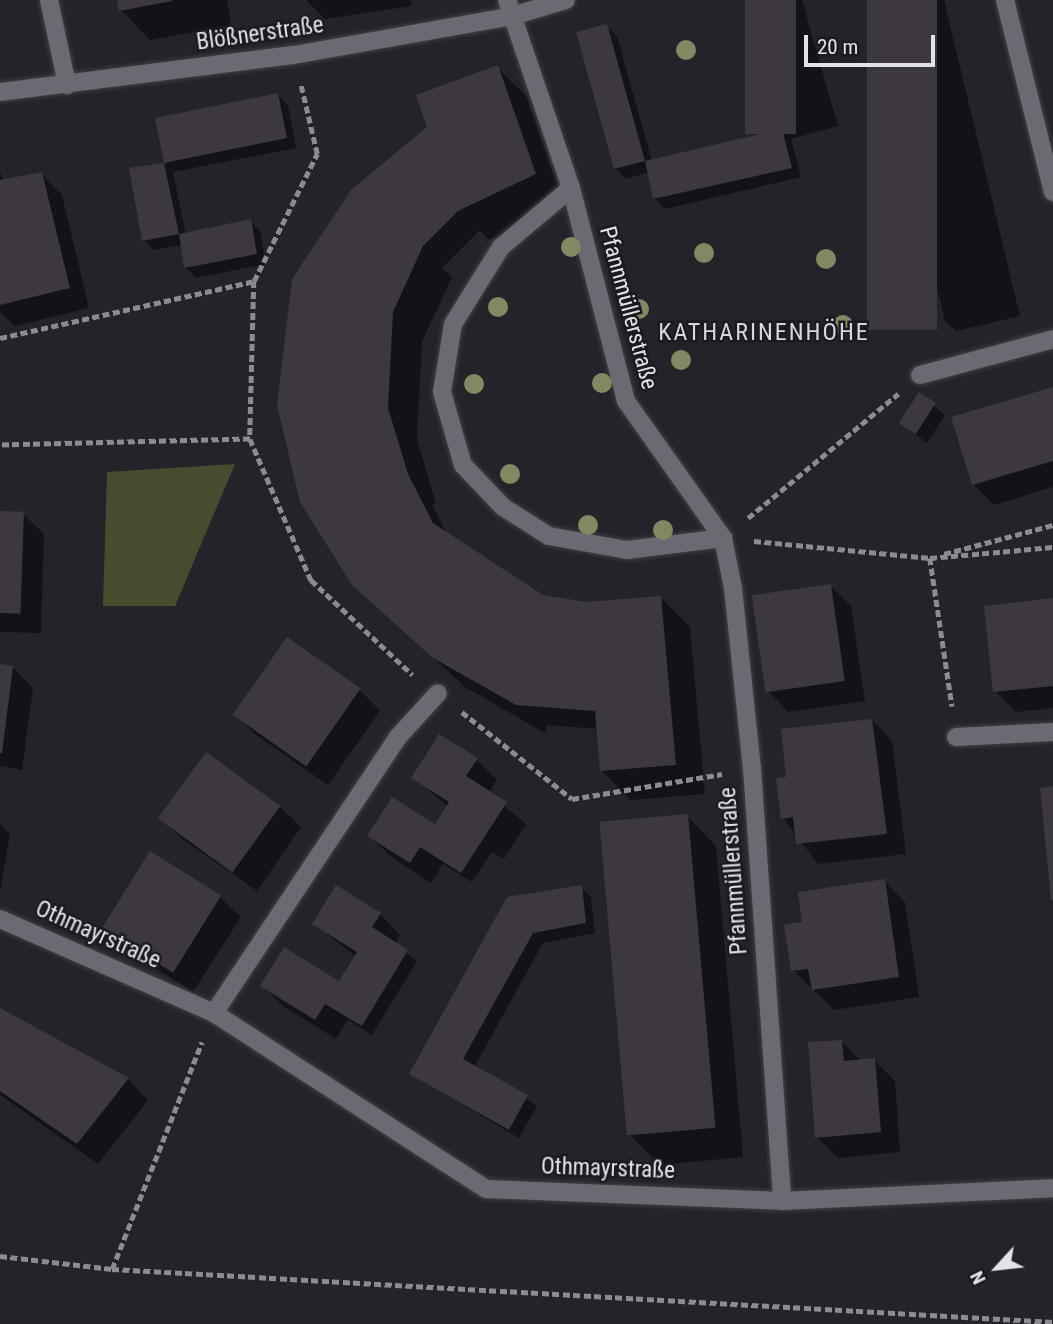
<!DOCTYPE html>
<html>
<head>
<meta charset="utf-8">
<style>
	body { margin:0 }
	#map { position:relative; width:1053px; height:1324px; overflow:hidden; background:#24232a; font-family:"Roboto Condensed",sans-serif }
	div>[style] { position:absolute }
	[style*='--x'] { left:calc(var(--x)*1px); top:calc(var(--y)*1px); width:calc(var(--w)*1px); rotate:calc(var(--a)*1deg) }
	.green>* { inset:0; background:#464d2e }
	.shadow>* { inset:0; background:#0007 }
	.building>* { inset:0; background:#3c383e; transform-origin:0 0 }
	.path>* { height:4.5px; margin-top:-2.25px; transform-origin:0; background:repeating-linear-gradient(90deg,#8c8b91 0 7px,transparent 0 10.5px) }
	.roads { filter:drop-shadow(0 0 2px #404045) drop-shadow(0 0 2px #404045) }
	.pedestrian>* { height:18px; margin:-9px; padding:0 9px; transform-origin:9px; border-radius:9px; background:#6b6a72 }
	.minor>* { height:18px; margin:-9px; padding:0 9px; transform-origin:9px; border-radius:9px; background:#6b6a72 }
	.tertiary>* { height:18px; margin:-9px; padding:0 9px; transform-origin:9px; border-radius:9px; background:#6b6a72 }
	.trees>* { width:20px; height:20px; margin:-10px; border-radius:50%; background:#808961 }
	span { translate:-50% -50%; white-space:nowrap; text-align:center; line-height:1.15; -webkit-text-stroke:5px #1b1a20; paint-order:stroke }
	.street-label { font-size:23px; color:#e3e3e7 }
	.neighbourhood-label { font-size:24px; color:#d7d6df; letter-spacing:2px }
	.north { position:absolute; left:962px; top:1233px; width:70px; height:70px; -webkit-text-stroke:5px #1b1a20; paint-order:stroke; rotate:243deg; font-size:19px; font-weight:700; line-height:28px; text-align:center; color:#e3e3e7 }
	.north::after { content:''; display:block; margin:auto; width:24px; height:32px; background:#e3e3e7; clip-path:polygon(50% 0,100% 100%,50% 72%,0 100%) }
	.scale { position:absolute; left:804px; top:35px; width:131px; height:32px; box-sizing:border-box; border:4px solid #e3e3e7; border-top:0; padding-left:9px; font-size:21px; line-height:24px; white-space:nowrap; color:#e3e3e7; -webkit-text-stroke:5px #1b1a20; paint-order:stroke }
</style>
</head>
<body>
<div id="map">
	<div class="green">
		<div style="clip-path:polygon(235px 464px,175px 606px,103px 606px,107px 472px)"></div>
	</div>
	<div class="shadow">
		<div style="clip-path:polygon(119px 0,227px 0,231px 25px,150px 40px,121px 10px)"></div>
		<div style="clip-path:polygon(306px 0,411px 0,412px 6px,325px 19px)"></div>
		<div style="clip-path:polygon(747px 0,802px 0,838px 126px,791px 139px,801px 177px,665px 209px,654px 198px,649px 172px,626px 179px,615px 168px,606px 26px,617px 36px,652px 161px,784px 131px)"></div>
		<div style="clip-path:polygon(869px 0,944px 0,1020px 316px,956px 331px,945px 321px)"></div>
		<div style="clip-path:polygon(497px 67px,527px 97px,564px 204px,489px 240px,480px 230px,442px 268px,452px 277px,422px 342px,417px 439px,436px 504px,432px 505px,447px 534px,542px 597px,586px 604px,661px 598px,690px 627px,705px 794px,631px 800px,602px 771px,598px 729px,547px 725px,545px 733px,465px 687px,353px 584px,302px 501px)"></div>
		<div style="clip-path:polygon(278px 95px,288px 105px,296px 148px,173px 172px,186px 235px,250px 221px,260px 231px,266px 264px,196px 278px,185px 267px,182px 245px,154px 250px,144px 240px,131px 169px,166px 164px,157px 119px)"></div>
		<div style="clip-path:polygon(0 172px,4px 183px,41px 174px,62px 195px,89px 308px,15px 326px,0 312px)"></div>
		<div style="clip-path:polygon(1053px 388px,1053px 487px,994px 505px,973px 484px)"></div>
		<div style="clip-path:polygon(920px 395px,945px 415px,927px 443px,901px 423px)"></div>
		<div style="clip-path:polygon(0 513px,23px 514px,44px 534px,41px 633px,0 632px)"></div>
		<div style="clip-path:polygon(830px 586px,851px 606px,865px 701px,788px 712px,768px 691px)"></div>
		<div style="clip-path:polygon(1053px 600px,1053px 708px,1016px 712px,995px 691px)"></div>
		<div style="clip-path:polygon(0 666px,12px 667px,33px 688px,22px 770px,0 766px)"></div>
		<div style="clip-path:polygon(360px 690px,380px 711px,328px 785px,256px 735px,235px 714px)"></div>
		<div style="clip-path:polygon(872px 720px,892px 741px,906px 854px,818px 864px,783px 818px,788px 778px)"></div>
		<div style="clip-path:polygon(477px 760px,497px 780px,489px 793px,526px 824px,504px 859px,492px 852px,472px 882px,443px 864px,431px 883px,390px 856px,369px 835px,434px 826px,448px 807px,414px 777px)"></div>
		<div style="clip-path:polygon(280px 807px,301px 827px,257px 891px,182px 839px,161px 818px)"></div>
		<div style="clip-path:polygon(687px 816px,716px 846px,743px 1157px,660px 1165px,630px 1135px)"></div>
		<div style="clip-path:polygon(0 824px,10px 834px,0 893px)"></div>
		<div style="clip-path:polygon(151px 853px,220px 897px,241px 917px,193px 992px,124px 948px,104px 928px)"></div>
		<div style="clip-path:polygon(884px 881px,905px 902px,919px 997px,834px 1010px,793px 970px,804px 924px)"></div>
		<div style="clip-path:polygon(581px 887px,591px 897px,595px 933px,543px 943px,475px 1066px,537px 1106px,519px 1138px,411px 1074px,508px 899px)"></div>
		<div style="clip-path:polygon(380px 914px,400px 935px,395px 944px,417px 961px,372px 1035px,348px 1020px,336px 1039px,283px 1006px,262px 986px,339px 984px,356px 957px,314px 923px)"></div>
		<div style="clip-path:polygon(0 1010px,128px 1079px,148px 1100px,98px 1164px,0 1095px)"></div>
		<div style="clip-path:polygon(841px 1041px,861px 1061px,874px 1060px,895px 1081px,900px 1152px,838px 1158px,817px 1137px)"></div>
	</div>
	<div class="building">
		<div style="clip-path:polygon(117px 0,172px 0,172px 1px,119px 11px)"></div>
		<div style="left:745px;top:0;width:51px;height:134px"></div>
		<div style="left:867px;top:0;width:70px;height:330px"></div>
		<div style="clip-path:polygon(607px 24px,645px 161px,782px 129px,792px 168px,653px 199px,645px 161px,614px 169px,576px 32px)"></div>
		<div style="clip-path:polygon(498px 65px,536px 174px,458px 211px,423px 246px,393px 312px,388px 408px,408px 474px,433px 523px,543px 595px,586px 602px,661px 596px,676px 765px,600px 771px,595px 711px,516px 705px,433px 658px,352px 585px,300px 502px,277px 405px,292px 279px,351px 190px,427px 127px,416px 95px)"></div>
		<div style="clip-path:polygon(278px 93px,287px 138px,164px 163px,179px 234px,251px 219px,257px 254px,184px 268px,179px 234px,142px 241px,129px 168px,164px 163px,155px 118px)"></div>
		<div style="clip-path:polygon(42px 172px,70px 288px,0 305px,0 180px)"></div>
		<div style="clip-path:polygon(1053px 387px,1053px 461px,972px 485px,951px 417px)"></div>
		<div style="left:919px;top:392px;width:20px;height:37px;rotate:33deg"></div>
		<div style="left:0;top:511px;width:24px;height:102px;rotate:2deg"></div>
		<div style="left:831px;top:584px;width:98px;height:80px;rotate:82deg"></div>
		<div style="clip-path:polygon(1053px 598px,1053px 686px,993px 692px,984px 606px)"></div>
		<div style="left:287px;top:637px;width:90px;height:95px;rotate:35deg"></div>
		<div style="clip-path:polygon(0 664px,13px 666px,2px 753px,0 753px)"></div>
		<div style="clip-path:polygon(872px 719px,887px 834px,796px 844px,793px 817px,781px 819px,776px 778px,786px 777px,781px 729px)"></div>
		<div style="clip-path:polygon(439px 734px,478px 758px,466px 776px,507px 802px,461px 873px,420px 847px,410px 863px,367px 836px,392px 797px,435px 824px,449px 802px,411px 778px)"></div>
		<div style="left:206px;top:752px;width:92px;height:82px;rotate:36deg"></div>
		<div style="clip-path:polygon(1053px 786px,1053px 900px,1051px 900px,1040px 788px)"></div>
		<div style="left:688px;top:814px;width:315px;height:89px;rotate:85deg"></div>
		<div style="left:150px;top:851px;width:84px;height:91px;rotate:32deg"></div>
		<div style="clip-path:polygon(885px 879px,899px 977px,812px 990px,808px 969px,791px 971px,784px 925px,802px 922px,798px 892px)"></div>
		<div style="clip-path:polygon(336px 885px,381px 913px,372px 927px,408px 950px,362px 1026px,325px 1004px,315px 1020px,260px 986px,284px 947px,339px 981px,357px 952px,312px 924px)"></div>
		<div style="clip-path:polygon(582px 885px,586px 923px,533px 933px,463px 1059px,528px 1095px,509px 1130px,409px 1074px,507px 897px)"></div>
		<div style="clip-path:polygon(0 1008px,129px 1078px,77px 1144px,0 1091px)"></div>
		<div style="clip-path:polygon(842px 1040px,844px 1061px,875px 1058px,881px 1132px,815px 1138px,808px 1042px)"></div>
	</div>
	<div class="path">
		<div style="--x:254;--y:281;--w:142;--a:-63.6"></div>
		<div style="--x:317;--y:154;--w:70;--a:-103.2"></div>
		<div style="--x:0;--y:338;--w:260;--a:-12.6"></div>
		<div style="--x:254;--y:281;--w:158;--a:91.5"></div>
		<div style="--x:250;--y:439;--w:250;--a:178.6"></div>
		<div style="--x:250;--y:439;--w:154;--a:66.6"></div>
		<div style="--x:311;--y:580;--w:139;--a:43"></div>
		<div style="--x:748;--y:518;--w:195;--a:-39.6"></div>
		<div style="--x:754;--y:541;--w:177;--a:5.5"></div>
		<div style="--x:930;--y:558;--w:123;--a:-5.1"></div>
		<div style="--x:944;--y:554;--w:113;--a:-14.9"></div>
		<div style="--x:930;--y:558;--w:150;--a:81.5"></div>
		<div style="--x:462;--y:712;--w:140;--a:38.3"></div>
		<div style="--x:572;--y:799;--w:152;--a:-9.5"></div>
		<div style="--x:0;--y:1256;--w:113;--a:6.6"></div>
		<div style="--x:112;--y:1269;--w:942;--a:3.22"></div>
		<div style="--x:112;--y:1269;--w:244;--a:-68.4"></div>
	</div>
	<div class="roads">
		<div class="pedestrian">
			<div style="--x:571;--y:188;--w:220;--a:75.5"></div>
			<div style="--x:626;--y:401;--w:168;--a:54.7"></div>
		</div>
		<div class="minor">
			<div style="--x:49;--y:0;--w:87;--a:78"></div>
			<div style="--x:507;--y:0;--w:199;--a:71.2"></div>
			<div style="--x:571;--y:188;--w:92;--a:139.9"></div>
			<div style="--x:501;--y:247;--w:91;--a:121.9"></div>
			<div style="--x:453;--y:324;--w:69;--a:99.2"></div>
			<div style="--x:442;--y:392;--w:76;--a:74"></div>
			<div style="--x:463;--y:465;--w:58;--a:46.4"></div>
			<div style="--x:503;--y:507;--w:54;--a:32.2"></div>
			<div style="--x:549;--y:536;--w:79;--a:10.2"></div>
			<div style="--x:627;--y:550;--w:97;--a:-7.1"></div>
			<div style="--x:723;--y:538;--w:51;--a:78.7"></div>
			<div style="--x:733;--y:588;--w:181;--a:84"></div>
			<div style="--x:752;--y:768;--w:434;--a:86"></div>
			<div style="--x:1005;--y:0;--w:198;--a:76"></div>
			<div style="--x:920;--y:375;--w:138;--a:-15.1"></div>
			<div style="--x:956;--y:737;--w:97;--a:-3"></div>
			<div style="--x:0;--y:919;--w:234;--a:23.7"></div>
			<div style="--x:214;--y:1013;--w:324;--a:32.9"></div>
			<div style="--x:486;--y:1189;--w:296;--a:2.3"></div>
			<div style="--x:782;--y:1201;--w:271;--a:-2.7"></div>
			<div style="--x:214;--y:1013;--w:332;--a:-56.3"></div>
			<div style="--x:398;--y:737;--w:59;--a:-47.7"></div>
		</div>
		<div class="tertiary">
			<div style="--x:0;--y:92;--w:296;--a:-7.2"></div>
			<div style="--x:294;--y:55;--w:221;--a:-10.1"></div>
			<div style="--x:512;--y:16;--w:56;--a:-16.5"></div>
		</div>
	</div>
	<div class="trees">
		<div style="left:686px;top:50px"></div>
		<div style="left:571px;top:247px"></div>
		<div style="left:704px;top:253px"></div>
		<div style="left:826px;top:259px"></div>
		<div style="left:498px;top:307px"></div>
		<div style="left:639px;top:309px"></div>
		<div style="left:843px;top:325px"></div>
		<div style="left:681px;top:360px"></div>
		<div style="left:602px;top:383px"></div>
		<div style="left:474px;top:384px"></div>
		<div style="left:510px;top:474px"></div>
		<div style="left:588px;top:525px"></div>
		<div style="left:663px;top:530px"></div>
	</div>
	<div class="street-label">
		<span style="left:260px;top:34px;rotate:-8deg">Blößnerstraße</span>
		<span style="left:628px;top:308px;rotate:75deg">Pfannmüllerstraße</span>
		<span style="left:734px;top:871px;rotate:-94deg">Pfannmüllerstraße</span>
		<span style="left:98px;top:935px;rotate:24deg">Othmayrstraße</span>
		<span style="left:608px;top:1169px;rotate:2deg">Othmayrstraße</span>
	</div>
	<div class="neighbourhood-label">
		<span style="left:764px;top:333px">KATHARINENHÖHE</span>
	</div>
	<div class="north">N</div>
	<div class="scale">20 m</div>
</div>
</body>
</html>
